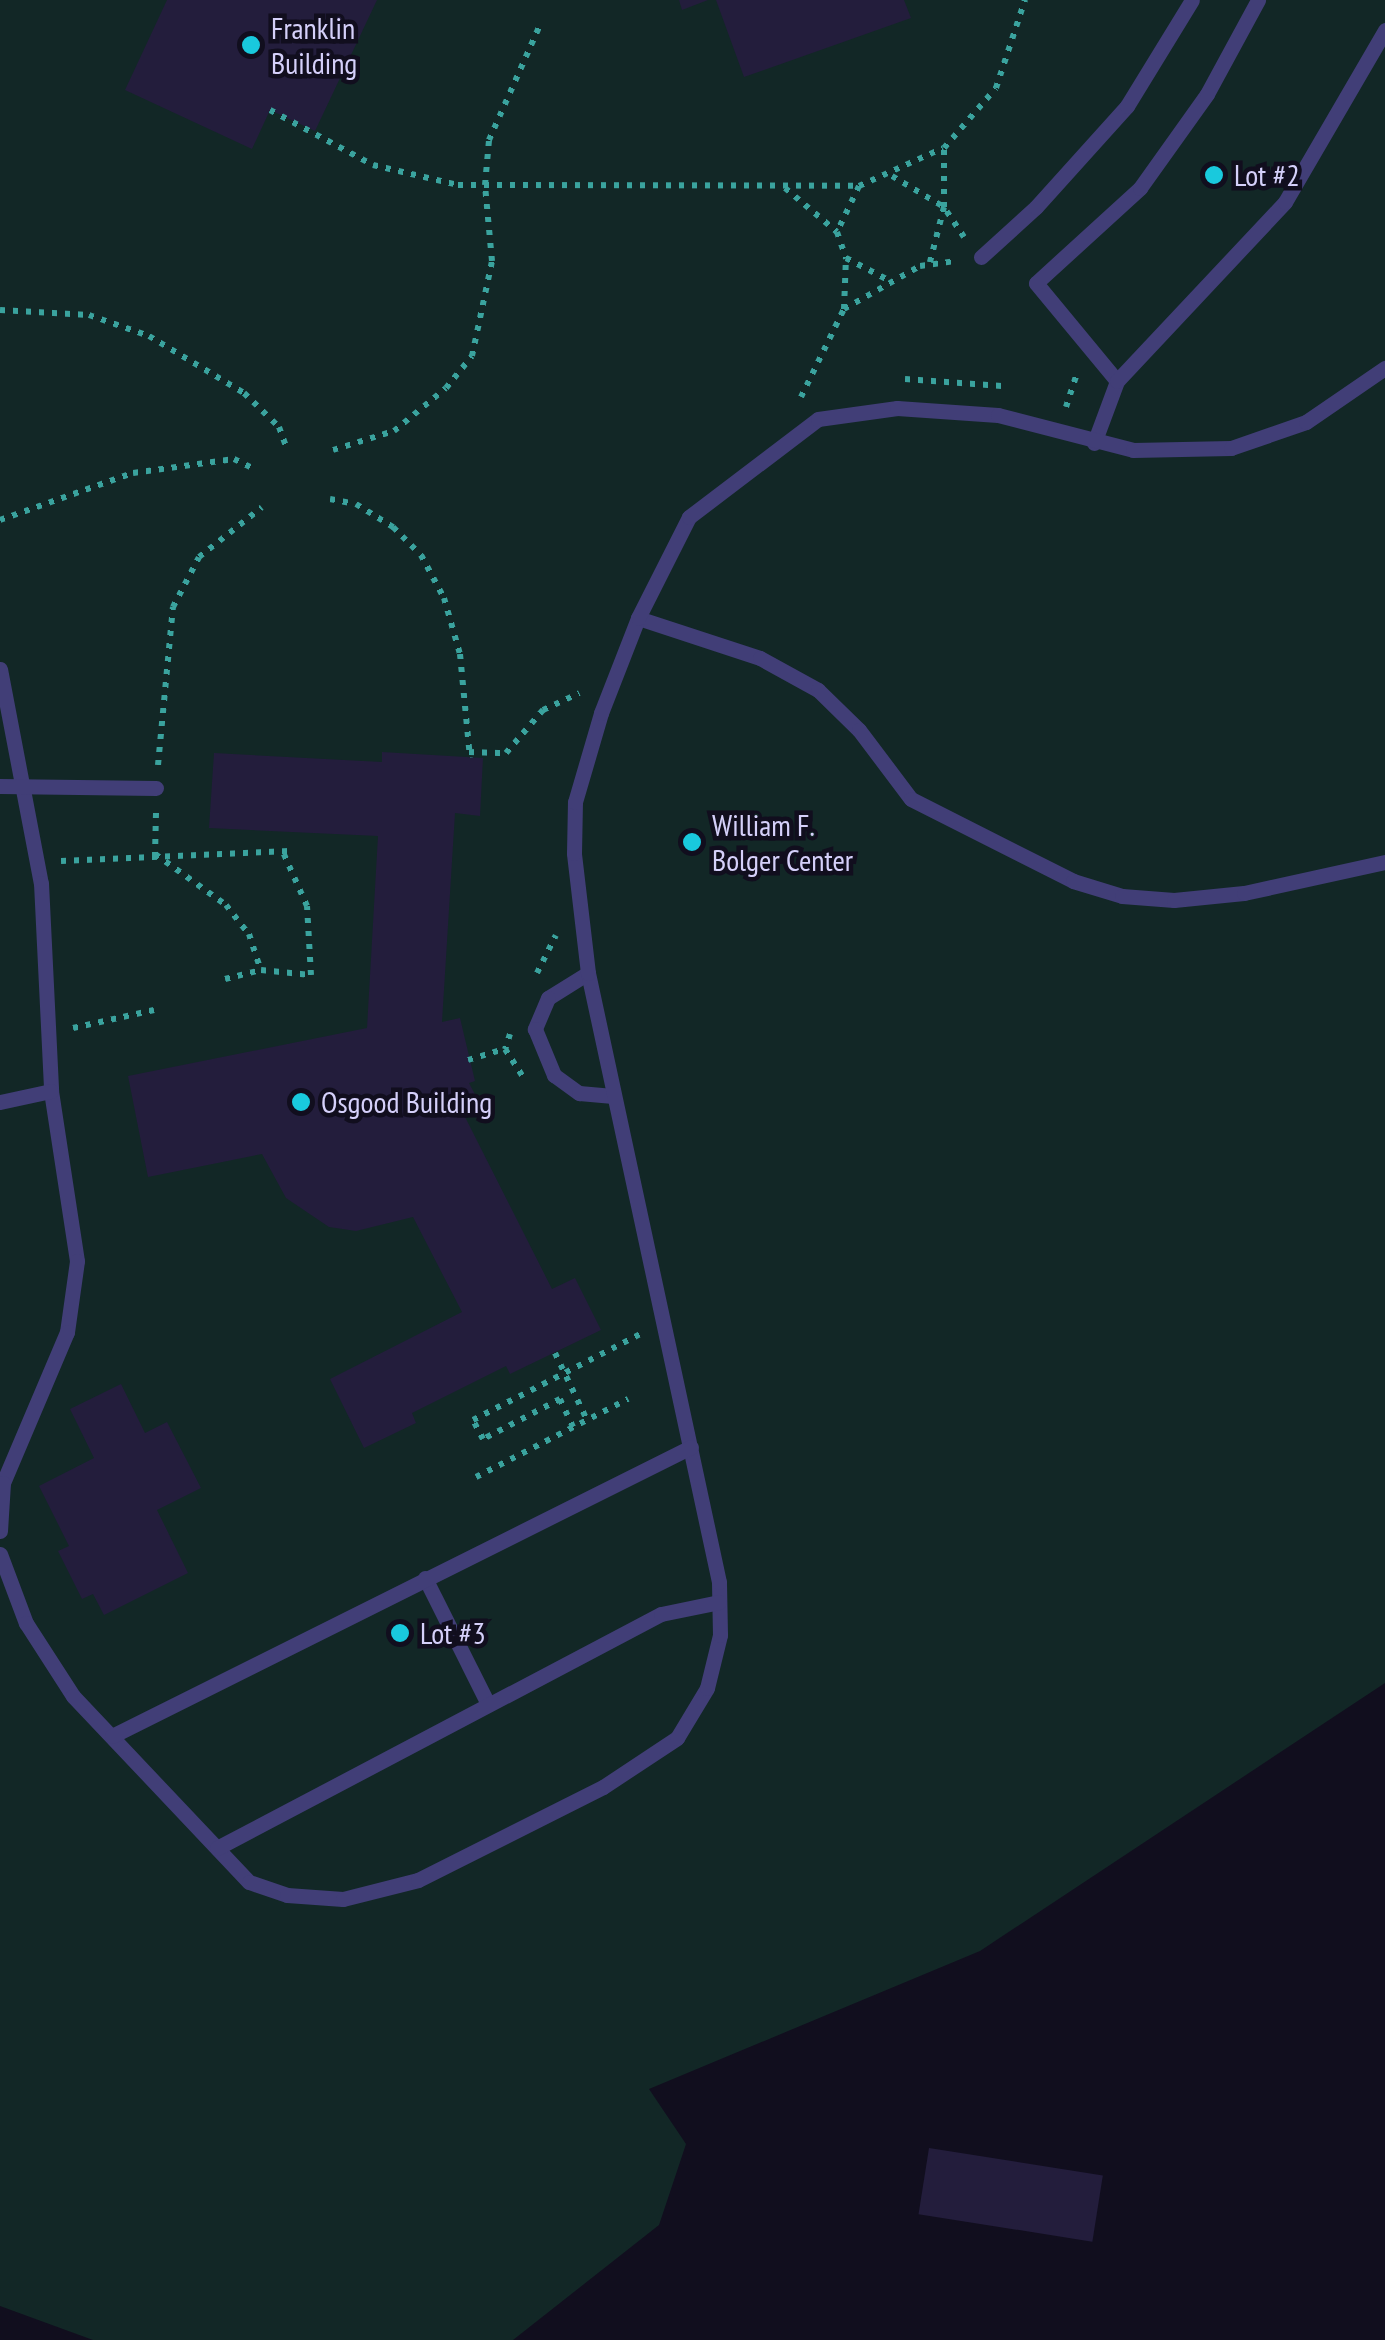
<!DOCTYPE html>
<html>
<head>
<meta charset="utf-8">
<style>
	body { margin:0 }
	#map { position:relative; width:1385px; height:2340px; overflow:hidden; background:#110e1e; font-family:"PT Sans Narrow",sans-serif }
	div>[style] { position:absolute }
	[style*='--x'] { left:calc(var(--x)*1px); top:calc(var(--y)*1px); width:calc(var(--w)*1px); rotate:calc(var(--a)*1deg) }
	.green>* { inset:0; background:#122726 }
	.building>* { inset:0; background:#231d3c; transform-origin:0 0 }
	.path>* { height:6px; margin-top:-3px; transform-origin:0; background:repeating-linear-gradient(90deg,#3aa39e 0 5px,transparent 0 13px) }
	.service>* { height:15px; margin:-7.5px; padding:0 7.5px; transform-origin:7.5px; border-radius:7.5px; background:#413e77 }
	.dots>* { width:28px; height:28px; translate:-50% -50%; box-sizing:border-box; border:5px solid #110e1e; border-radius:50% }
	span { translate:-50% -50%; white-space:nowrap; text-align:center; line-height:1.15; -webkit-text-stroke:9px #110e1e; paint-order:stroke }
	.poi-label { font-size:30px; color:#d5d0fa }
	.left { translate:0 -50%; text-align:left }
</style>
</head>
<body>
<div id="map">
	<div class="green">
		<div style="clip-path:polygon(0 0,1385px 0,1385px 1683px,980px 1951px,649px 2089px,686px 2144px,659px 2225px,513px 2340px,93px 2340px,0 2306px)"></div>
	</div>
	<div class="building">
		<div style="clip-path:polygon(167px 0,377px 0,315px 131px,270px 110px,252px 149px,125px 90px)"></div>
		<div style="clip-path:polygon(679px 0,708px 0,682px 10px)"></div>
		<div style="clip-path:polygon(716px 0,904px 0,911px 18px,744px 77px)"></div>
		<div style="clip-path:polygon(382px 752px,483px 758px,480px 816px,455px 813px,442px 1022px,460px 1018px,475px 1081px,469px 1083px,478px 1100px,459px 1105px,552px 1289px,575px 1278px,601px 1330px,510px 1374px,506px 1366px,412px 1413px,416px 1423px,364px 1448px,330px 1379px,462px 1312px,413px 1217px,356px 1231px,329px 1227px,286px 1198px,262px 1154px,148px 1177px,128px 1076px,367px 1028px,378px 836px,209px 828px,214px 753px,382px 762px)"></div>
		<div style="clip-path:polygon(121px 1384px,145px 1433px,167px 1422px,201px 1488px,157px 1510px,188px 1573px,104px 1615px,93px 1594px,82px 1599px,58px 1551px,69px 1546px,39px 1486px,94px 1458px,70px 1409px)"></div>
		<div style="left:929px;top:2148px;width:176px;height:67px;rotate:9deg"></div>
	</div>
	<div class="path">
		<div style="--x:270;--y:110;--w:117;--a:28.1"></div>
		<div style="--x:373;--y:165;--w:87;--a:13.2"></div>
		<div style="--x:458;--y:185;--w:401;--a:0.1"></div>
		<div style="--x:859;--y:186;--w:92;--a:-24.3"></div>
		<div style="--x:892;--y:176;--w:61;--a:30.8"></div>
		<div style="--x:944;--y:207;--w:57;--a:104.3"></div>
		<div style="--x:859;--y:186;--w:51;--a:115.6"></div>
		<div style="--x:837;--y:232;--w:28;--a:71"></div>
		<div style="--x:846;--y:258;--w:47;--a:27.6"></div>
		<div style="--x:785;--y:188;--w:68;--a:40.2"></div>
		<div style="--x:964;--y:237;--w:36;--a:-124"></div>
		<div style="--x:944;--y:207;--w:59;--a:-90"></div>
		<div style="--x:944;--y:148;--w:79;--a:-49.1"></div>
		<div style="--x:996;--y:88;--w:93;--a:-71.8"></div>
		<div style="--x:844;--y:309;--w:51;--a:-87.8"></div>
		<div style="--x:0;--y:310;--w:89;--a:3.2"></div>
		<div style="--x:89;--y:315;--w:64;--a:19.3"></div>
		<div style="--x:149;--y:336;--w:111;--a:31"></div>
		<div style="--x:244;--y:393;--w:49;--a:44.2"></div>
		<div style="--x:279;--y:427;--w:20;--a:70"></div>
		<div style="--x:905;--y:379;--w:97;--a:4.1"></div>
		<div style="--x:801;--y:397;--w:98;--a:-64"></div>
		<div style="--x:844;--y:309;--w:87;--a:-29.5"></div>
		<div style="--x:920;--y:266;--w:35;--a:-8"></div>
		<div style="--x:1066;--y:407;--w:35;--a:-72"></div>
		<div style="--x:333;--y:450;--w:64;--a:-17.3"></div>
		<div style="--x:394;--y:431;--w:67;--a:-39.6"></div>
		<div style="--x:446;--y:388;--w:41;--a:-50.9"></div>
		<div style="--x:472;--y:356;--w:97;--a:-78.1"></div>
		<div style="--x:492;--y:261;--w:76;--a:-95.3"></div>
		<div style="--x:485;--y:185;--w:45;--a:-84.9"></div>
		<div style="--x:489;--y:140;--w:126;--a:-66.1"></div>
		<div style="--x:330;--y:499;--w:26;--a:11"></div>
		<div style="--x:356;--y:504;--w:44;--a:31.9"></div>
		<div style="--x:393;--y:527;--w:40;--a:45"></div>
		<div style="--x:421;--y:555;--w:49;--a:61.9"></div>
		<div style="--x:444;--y:598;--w:58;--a:74.1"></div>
		<div style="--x:460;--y:654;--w:104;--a:84.5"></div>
		<div style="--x:0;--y:520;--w:141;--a:-19.5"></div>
		<div style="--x:133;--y:473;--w:102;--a:-7.9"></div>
		<div style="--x:234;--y:459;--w:25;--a:26"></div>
		<div style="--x:469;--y:752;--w:37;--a:2"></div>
		<div style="--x:506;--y:753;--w:57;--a:-49.3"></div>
		<div style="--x:543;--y:710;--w:40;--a:-25"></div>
		<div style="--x:158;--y:765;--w:159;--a:-84.6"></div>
		<div style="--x:173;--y:607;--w:56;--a:-62.5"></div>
		<div style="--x:199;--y:557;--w:80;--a:-38.4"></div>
		<div style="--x:156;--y:813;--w:41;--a:91.4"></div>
		<div style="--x:155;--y:854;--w:87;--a:35.7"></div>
		<div style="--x:226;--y:905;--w:37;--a:52"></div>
		<div style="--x:249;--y:934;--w:38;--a:72"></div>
		<div style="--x:61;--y:861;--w:229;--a:-2.5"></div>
		<div style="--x:537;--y:973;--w:42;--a:-63.4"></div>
		<div style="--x:225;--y:979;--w:37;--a:-14"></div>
		<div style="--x:261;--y:970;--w:50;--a:5.7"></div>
		<div style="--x:311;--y:975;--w:69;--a:-93.3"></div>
		<div style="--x:307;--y:906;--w:59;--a:-114"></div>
		<div style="--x:73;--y:1028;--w:83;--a:-12.5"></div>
		<div style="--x:510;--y:1034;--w:16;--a:108"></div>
		<div style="--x:505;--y:1049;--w:37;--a:57"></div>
		<div style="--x:468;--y:1060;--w:39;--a:-17"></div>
		<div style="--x:555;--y:1353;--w:74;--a:64.5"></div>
		<div style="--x:573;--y:1427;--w:31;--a:-115"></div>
		<div style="--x:560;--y:1399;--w:87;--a:152.5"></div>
		<div style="--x:483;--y:1439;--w:21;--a:-118"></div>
		<div style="--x:473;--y:1420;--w:190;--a:-27.2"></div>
		<div style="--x:476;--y:1477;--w:171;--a:-27.2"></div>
	</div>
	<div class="service">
		<div style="--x:981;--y:257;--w:74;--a:-42.3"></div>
		<div style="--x:1036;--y:207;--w:136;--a:-48"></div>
		<div style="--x:1127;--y:106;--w:124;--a:-58.5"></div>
		<div style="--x:1117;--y:381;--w:127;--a:-129.6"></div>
		<div style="--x:1036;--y:283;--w:141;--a:-42.4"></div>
		<div style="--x:1140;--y:188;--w:115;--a:-54.5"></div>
		<div style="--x:1207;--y:94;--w:107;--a:-61.5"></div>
		<div style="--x:1094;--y:443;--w:66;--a:-69.6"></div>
		<div style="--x:1117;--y:381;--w:245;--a:-46.8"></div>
		<div style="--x:1285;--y:202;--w:199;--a:-59.8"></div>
		<div style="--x:638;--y:618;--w:128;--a:18.2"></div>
		<div style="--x:760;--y:658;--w:66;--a:28.9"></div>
		<div style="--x:818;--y:690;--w:57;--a:44.3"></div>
		<div style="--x:859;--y:730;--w:86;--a:53"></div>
		<div style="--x:911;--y:799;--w:182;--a:26.8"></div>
		<div style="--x:1073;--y:881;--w:51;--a:17"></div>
		<div style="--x:1122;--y:896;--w:52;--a:4.4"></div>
		<div style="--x:1174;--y:900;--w:70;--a:-5.7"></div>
		<div style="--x:1244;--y:893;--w:144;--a:-12.4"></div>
		<div style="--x:0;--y:669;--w:218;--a:79.2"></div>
		<div style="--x:41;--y:883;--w:208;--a:87.2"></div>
		<div style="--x:51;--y:1091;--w:172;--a:81.3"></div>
		<div style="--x:77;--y:1261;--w:72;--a:98"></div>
		<div style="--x:67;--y:1332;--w:164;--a:113"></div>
		<div style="--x:3;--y:1483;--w:48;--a:93.6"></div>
		<div style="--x:0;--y:786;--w:156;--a:0.7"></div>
		<div style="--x:588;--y:973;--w:47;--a:148"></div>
		<div style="--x:548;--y:998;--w:34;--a:113"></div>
		<div style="--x:535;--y:1029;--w:50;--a:67.6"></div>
		<div style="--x:554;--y:1075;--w:31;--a:36"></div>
		<div style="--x:579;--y:1093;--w:34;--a:5"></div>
		<div style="--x:0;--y:1102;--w:52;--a:-12.2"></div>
		<div style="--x:0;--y:1554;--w:74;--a:69.4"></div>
		<div style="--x:26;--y:1623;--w:87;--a:57.2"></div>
		<div style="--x:73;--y:1696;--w:256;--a:46.6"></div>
		<div style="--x:249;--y:1882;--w:40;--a:18.9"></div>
		<div style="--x:287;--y:1895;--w:56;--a:4.1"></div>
		<div style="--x:343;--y:1899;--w:77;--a:-14.2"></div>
		<div style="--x:418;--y:1880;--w:207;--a:-26.7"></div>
		<div style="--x:603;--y:1787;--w:89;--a:-33.5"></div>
		<div style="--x:677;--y:1738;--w:58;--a:-59"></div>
		<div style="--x:707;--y:1688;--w:55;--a:-76.2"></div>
		<div style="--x:720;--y:1635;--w:53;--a:-91.1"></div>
		<div style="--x:719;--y:1582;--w:623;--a:-102.14"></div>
		<div style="--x:588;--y:973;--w:121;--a:-96.7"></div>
		<div style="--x:574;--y:853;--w:51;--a:-88.9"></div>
		<div style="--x:575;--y:802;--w:93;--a:-73.7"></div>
		<div style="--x:601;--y:713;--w:102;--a:-68.7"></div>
		<div style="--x:638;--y:618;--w:113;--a:-63.2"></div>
		<div style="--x:689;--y:517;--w:162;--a:-37.2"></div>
		<div style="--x:818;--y:419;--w:80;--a:-7.9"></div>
		<div style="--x:897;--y:408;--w:101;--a:4"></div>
		<div style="--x:998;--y:415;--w:139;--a:14.5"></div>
		<div style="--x:1133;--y:450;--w:98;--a:-1.2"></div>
		<div style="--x:1231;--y:448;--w:79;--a:-19.1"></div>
		<div style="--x:1306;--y:422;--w:96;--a:-34.4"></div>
		<div style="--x:425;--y:1578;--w:139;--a:63.4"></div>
		<div style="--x:112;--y:1736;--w:647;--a:-26.53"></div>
		<div style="--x:217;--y:1848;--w:502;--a:-27.79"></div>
		<div style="--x:661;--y:1614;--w:59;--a:-11.7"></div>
	</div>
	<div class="dots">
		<div style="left:251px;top:45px;background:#19c9dd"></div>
		<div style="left:1214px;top:175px;background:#19c9dd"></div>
		<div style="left:692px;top:842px;background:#19c9dd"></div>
		<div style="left:301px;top:1102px;background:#19c9dd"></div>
		<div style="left:400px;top:1633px;background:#19c9dd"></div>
	</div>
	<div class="poi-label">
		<span class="left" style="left:271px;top:45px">Franklin<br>Building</span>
		<span class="left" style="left:1234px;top:175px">Lot #2</span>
		<span class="left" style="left:712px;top:842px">William F.<br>Bolger Center</span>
		<span class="left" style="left:321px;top:1102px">Osgood Building</span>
		<span class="left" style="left:420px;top:1633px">Lot #3</span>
	</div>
</div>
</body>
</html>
